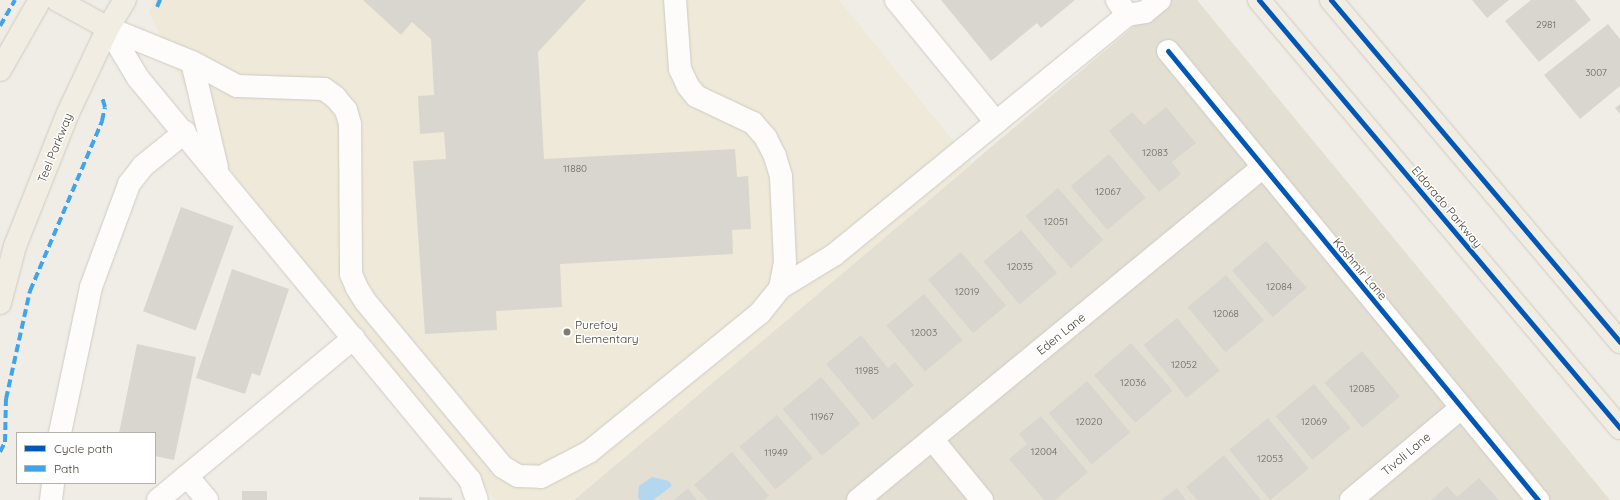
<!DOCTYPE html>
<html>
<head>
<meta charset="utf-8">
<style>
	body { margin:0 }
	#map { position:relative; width:1620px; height:500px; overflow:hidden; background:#f0ede6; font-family:Quicksand,sans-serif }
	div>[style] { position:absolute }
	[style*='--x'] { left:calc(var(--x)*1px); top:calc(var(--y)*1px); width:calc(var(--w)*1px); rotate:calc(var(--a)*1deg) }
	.residential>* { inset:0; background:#e4dfd3 }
	.education>* { inset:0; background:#eee9d8 }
	.water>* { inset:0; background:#b4d7f0 }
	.building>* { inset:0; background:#d9d6cf; transform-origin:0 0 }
	.roads { filter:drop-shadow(0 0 1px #cecbc4) drop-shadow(0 0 1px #cecbc4) }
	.minor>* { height:22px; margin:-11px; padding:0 11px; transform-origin:11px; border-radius:11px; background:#fdfcfb }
	.major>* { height:22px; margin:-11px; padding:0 11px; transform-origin:11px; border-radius:11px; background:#f1ede2 }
	.quiet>* { height:4px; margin-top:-2px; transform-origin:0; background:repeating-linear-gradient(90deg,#3fa4eb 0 8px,transparent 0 12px) }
	.cycleway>* { height:5px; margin:-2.5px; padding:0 2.5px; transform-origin:2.5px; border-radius:2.5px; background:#0057b8 }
	.dots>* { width:11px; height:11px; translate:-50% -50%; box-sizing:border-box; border:2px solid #fff; border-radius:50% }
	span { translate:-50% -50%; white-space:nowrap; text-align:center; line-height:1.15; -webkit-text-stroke:3px #fff; paint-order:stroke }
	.number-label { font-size:10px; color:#6b665b }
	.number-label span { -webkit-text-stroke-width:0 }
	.street-label { font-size:12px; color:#453f33 }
	.poi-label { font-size:12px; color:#453f33 }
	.left { translate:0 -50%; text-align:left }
	.legend { position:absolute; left:16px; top:432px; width:140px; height:52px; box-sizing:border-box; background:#fff; border:1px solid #b5b2ad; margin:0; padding:5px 7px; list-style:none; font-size:12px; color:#453f33 }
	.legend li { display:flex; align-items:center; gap:8px; height:20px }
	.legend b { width:20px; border:1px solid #b5b2ad }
</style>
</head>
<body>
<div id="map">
	<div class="residential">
		<div style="clip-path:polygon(1165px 0,1197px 0,1610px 500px,574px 500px)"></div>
	</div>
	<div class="education">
		<div style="clip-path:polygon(154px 0,839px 0,972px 164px,574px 500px,495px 500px,214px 149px,149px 12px)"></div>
	</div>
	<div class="water">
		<div style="clip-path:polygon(652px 477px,669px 481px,672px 486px,653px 500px,640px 500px,638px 497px,639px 486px)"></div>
	</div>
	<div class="building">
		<div style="clip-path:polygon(363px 0,586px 0,538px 52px,544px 159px,735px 149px,737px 177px,748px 176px,751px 229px,732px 230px,733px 254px,560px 264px,562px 307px,496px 311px,497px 330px,425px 334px,413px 161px,446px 159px,444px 132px,420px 134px,418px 96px,434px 95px,431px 39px,412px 22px,401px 35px)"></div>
		<div style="clip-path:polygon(941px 0,1075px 0,1041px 28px,1037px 23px,991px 61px)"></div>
		<div style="clip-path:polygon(1472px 0,1509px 0,1487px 18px)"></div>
		<div style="clip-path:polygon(1531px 0,1575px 0,1591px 20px,1539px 62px,1505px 21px)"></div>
		<div style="clip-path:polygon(1608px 24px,1620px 39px,1620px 86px,1580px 119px,1544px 75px)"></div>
		<div style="clip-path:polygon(1620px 104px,1620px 114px,1615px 108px)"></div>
		<div style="clip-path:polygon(1166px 107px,1196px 143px,1172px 162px,1181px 174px,1159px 192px,1109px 131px,1132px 112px,1144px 125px)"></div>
		<div style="left:1109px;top:154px;width:57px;height:50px;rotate:50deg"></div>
		<div style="left:1058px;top:188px;width:69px;height:43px;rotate:49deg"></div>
		<div style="left:181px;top:207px;width:56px;height:111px;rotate:20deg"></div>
		<div style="left:1021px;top:230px;width:56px;height:49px;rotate:50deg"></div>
		<div style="left:1266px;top:241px;width:62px;height:45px;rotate:49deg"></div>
		<div style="left:961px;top:252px;width:70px;height:43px;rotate:50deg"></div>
		<div style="clip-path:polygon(232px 269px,289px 289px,260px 376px,252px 373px,245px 394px,196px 378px)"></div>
		<div style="left:1226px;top:275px;width:59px;height:50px;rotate:50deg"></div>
		<div style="left:924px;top:294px;width:60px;height:49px;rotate:50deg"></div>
		<div style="left:1177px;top:318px;width:68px;height:43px;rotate:51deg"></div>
		<div style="clip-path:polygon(861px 335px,888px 368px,895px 362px,914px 385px,873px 420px,826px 364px)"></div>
		<div style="left:1131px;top:343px;width:63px;height:49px;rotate:49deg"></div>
		<div style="clip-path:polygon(137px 344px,196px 357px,174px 460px,155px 456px,155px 433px,119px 433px)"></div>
		<div style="left:1362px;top:351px;width:59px;height:49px;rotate:50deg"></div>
		<div style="left:821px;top:377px;width:61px;height:50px;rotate:50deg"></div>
		<div style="left:1087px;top:381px;width:67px;height:50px;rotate:50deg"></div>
		<div style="left:1314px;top:384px;width:57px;height:50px;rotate:50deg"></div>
		<div style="left:777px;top:415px;width:56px;height:49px;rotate:50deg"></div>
		<div style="clip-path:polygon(1041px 416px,1088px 472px,1055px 500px,1044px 500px,1009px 459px,1027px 444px,1019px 434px)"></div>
		<div style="left:1268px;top:418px;width:65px;height:50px;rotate:51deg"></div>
		<div style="clip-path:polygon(732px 452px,769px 496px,764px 500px,708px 500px,694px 485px)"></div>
		<div style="clip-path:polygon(1224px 455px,1261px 500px,1197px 500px,1186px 487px)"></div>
		<div style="clip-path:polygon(1479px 478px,1499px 500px,1431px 500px,1447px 486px,1457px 497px)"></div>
		<div style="clip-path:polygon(688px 488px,697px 500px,674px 500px)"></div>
		<div style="clip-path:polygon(1177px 488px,1186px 500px,1161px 500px)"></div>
		<div style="left:242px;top:491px;width:25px;height:9px"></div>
		<div style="clip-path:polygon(419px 497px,452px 498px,452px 500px,419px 500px)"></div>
	</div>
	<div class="roads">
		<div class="minor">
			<div style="--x:896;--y:0;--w:158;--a:50.7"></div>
			<div style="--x:1117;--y:0;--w:18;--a:56"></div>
			<div style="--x:108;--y:28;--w:91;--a:22"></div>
			<div style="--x:192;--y:62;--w:51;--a:28.1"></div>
			<div style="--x:237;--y:86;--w:87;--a:2"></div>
			<div style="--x:324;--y:89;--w:14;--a:36"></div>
			<div style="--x:335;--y:97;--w:17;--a:50"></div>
			<div style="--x:346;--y:110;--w:15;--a:74"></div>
			<div style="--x:350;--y:124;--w:150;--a:89.6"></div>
			<div style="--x:351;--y:274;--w:15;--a:67"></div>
			<div style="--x:357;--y:288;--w:15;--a:58"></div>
			<div style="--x:365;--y:301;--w:216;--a:50.3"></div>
			<div style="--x:503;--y:467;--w:17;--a:31"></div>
			<div style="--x:518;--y:476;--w:23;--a:2"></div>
			<div style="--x:541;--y:477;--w:54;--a:-27.5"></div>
			<div style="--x:589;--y:452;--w:220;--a:-39.1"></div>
			<div style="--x:760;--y:313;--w:32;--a:-51"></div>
			<div style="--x:780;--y:288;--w:26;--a:-79"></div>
			<div style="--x:785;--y:262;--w:86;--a:-92.7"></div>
			<div style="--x:781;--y:176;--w:21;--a:-107"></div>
			<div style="--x:775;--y:156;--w:20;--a:-117"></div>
			<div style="--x:766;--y:138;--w:20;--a:-131"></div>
			<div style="--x:753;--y:123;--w:63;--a:-154.7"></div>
			<div style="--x:696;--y:96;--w:13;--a:-129"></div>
			<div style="--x:688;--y:86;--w:19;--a:-115"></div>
			<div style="--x:680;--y:69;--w:69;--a:-94.1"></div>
			<div style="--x:108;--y:28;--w:58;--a:59"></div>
			<div style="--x:138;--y:78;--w:521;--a:50.45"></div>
			<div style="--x:470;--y:480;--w:21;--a:71"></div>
			<div style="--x:1168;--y:51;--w:582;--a:50.51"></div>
			<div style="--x:192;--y:62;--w:109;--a:76.7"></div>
			<div style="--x:780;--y:288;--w:63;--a:-31.4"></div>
			<div style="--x:834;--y:255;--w:379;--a:-39.3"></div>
			<div style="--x:1127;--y:15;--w:18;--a:-9"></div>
			<div style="--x:1145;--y:12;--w:19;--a:-39"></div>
			<div style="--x:60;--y:433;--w:149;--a:-78"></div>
			<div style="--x:91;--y:287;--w:110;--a:-69.7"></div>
			<div style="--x:129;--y:184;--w:23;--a:-52"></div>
			<div style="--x:143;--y:166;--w:54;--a:-39"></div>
			<div style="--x:932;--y:439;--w:79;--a:50.7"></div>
			<div style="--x:187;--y:476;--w:31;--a:50"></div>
			<div style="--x:51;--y:500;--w:17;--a:-83"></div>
			<div style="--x:158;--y:500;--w:254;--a:-39.6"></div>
			<div style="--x:858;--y:500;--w:524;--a:-39.43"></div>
			<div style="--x:1351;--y:500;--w:143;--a:-39.9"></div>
		</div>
		<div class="major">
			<div style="--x:57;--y:0;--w:58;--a:28.8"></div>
			<div style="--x:1259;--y:0;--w:560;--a:49.85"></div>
			<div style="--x:1331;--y:0;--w:448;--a:49.8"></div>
			<div style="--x:0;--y:70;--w:81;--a:-60.3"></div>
			<div style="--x:0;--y:303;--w:59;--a:-75.3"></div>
			<div style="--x:15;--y:246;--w:143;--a:-68.3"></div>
			<div style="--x:68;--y:113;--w:94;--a:-64.8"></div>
			<div style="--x:108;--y:28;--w:33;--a:-59"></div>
		</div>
	</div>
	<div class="quiet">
		<div style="--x:157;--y:7;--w:8;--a:-67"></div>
		<div style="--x:0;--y:26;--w:30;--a:-60"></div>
		<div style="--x:0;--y:452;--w:11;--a:-63"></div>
		<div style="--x:5;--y:442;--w:43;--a:-88.7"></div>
		<div style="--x:6;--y:399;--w:111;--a:-77.5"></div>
		<div style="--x:30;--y:291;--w:185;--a:-67"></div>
		<div style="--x:102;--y:121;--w:14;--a:-78"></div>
		<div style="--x:105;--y:107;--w:10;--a:-107"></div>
	</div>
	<div class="cycleway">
		<div style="--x:1259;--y:0;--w:560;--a:49.85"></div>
		<div style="--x:1331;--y:0;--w:448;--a:49.8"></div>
		<div style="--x:1168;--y:51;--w:582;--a:50.51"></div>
	</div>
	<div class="dots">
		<div style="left:567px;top:332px;background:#817c72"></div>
	</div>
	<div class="number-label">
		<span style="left:1546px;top:25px">2981</span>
		<span style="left:1596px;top:73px">3007</span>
		<span style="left:1155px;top:153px">12083</span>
		<span style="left:575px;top:169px">11880</span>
		<span style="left:1108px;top:192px">12067</span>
		<span style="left:1056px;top:222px">12051</span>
		<span style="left:1020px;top:267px">12035</span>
		<span style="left:1279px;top:287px">12084</span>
		<span style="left:967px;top:292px">12019</span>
		<span style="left:1226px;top:314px">12068</span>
		<span style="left:924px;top:333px">12003</span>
		<span style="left:1184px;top:365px">12052</span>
		<span style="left:867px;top:371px">11985</span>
		<span style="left:1133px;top:383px">12036</span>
		<span style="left:1362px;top:389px">12085</span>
		<span style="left:822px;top:417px">11967</span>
		<span style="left:1089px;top:422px">12020</span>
		<span style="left:1314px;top:422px">12069</span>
		<span style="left:1044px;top:452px">12004</span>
		<span style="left:776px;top:453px">11949</span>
		<span style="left:1270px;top:459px">12053</span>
	</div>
	<div class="street-label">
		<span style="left:55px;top:148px;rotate:-68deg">Teel Parkway</span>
		<span style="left:1447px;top:207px;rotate:50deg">Eldorado Parkway</span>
		<span style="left:1360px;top:269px;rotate:50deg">Kashmir Lane</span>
		<span style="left:1061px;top:334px;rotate:-39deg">Eden Lane</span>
		<span style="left:1406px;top:454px;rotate:-40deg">Tivoli Lane</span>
	</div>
	<div class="poi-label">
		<span class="left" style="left:575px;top:332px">Purefoy<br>Elementary</span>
	</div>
	<ul class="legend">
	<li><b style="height:5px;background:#0057b8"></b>Cycle path</li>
	<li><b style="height:5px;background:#3fa4eb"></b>Path</li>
	</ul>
</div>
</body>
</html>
